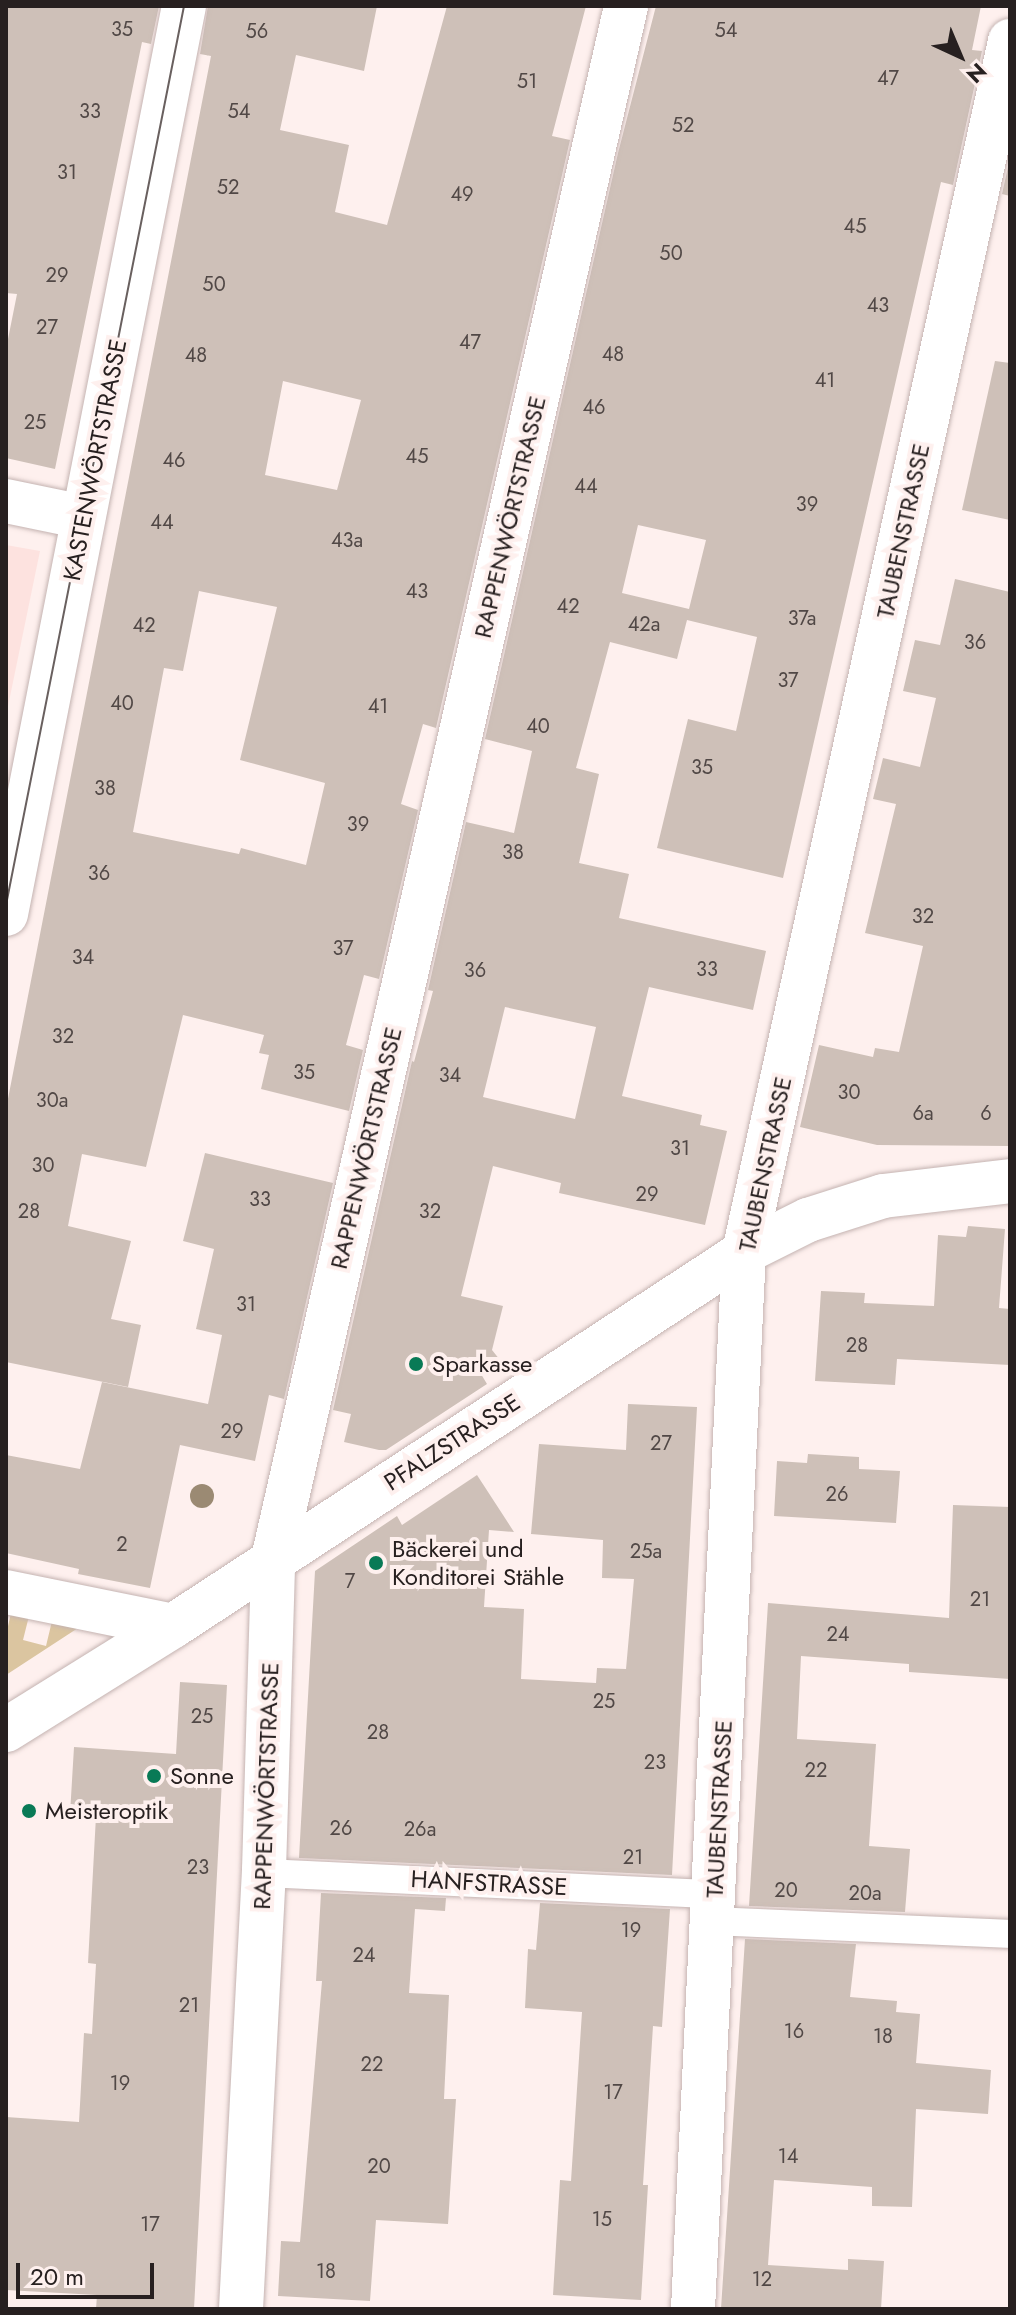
<!DOCTYPE html>
<html>
<head>
<meta charset="utf-8">
<style>
	body { margin:0 }
	#map { position:relative; width:1016px; height:2315px; overflow:hidden; background:#fef0ee; font-family:Jost,sans-serif }
	div>[style] { position:absolute }
	[style*='--x'] { left:calc(var(--x)*1px); top:calc(var(--y)*1px); width:calc(var(--w)*1px); rotate:calc(var(--a)*1deg) }
	.built>* { inset:0; background:#fde2df }
	.green>* { inset:0; background:#dbc5a0 }
	.building>* { inset:0; background:#cec0b8 }
	.roads { filter:drop-shadow(0 0 2px #c4b3b1) drop-shadow(0 0 2px #c4b3b1) }
	.lane>* { height:28px; margin:-14px; padding:0 14px; transform-origin:14px; border-radius:14px; background:#fff }
	.street>* { height:44px; margin:-22px; padding:0 22px; transform-origin:22px; border-radius:22px; background:#fff }
	.tram>* { height:2px; margin:-1px; padding:0 1px; transform-origin:1px; border-radius:1px; background:#69605f }
	.trees>* { width:24px; height:24px; margin:-12px; border-radius:50%; background:#9b8a73 }
	.dots>* { width:22px; height:22px; translate:-50% -50%; box-sizing:border-box; border:4px solid #fef0ee; border-radius:50% }
	span { translate:-50% -50%; white-space:nowrap; text-align:center; line-height:1.15; -webkit-text-stroke:8px #fef0ee; paint-order:stroke }
	.number-label { font-size:20px; color:#514846 }
	.number-label span { -webkit-text-stroke-width:0 }
	.street-label { font-size:24px; color:#272020 }
	.poi-label { font-size:24px; color:#272020 }
	.left { translate:0 -50%; text-align:left }
	.frame { position:absolute; inset:0; border:8px solid #272020; pointer-events:none }
	.north { position:absolute; left:920px; top:16px; width:80px; height:80px; -webkit-text-stroke:6px #fef0ee; paint-order:stroke; rotate:136deg; font-size:22px; font-weight:700; line-height:32px; text-align:center; color:#272020 }
	.north::after { content:''; display:block; margin:auto; width:28px; height:36px; background:#272020; clip-path:polygon(50% 0,100% 100%,50% 72%,0 100%) }
	.scale { position:absolute; left:16px; top:2263px; width:138px; height:36px; box-sizing:border-box; border:4px solid #272020; border-top:0; padding-left:10px; font-size:24px; line-height:28px; white-space:nowrap; color:#272020; -webkit-text-stroke:6px #fef0ee; paint-order:stroke }
</style>
</head>
<body>
<div id="map">
	<div class="built">
		<div style="clip-path:polygon(6px 545px,40px 551px,6px 716px)"></div>
	</div>
	<div class="green">
		<div style="clip-path:polygon(11px 1613px,29px 1616px,23px 1640px,46px 1646px,52px 1621px,78px 1628px,6px 1675px,6px 1635px)"></div>
	</div>
	<div class="building">
		<div style="clip-path:polygon(6px 6px,159px 6px,151px 44px,142px 42px,55px 469px,6px 458px,6px 349px,17px 294px,6px 293px)"></div>
		<div style="clip-path:polygon(evenodd,208px 6px,377px 6px,364px 71px,296px 55px,280px 130px,349px 145px,335px 212px,387px 225px,447px 6px,586px 6px,552px 136px,570px 140px,436px 728px,423px 724px,401px 804px,418px 810px,379px 979px,364px 975px,346px 1045px,363px 1050px,349px 1111px,261px 1089px,269px 1055px,259px 1053px,264px 1035px,183px 1015px,146px 1167px,82px 1154px,68px 1226px,131px 1241px,111px 1319px,141px 1325px,128px 1387px,6px 1362px,6px 1109px,211px 56px,200px 54px,208px 6px,283px 381px,361px 400px,337px 490px,265px 475px,283px 381px,208px 6px,199px 591px,277px 607px,240px 760px,325px 783px,306px 865px,241px 848px,239px 854px,133px 832px,164px 668px,183px 671px,199px 591px)"></div>
		<div style="clip-path:polygon(evenodd,656px 6px,981px 6px,972px 50px,982px 51px,953px 185px,941px 182px,783px 878px,657px 848px,688px 719px,736px 731px,757px 637px,687px 620px,677px 659px,610px 642px,576px 768px,599px 774px,579px 863px,629px 874px,619px 918px,766px 951px,753px 1010px,649px 987px,622px 1096px,702px 1115px,700px 1125px,727px 1131px,705px 1225px,559px 1193px,561px 1183px,493px 1166px,461px 1296px,503px 1306px,492px 1350px,500px 1360px,481px 1374px,487px 1384px,386px 1450px,379px 1450px,344px 1442px,351px 1414px,333px 1410px,412px 1061px,414px 1062px,433px 991px,428px 990px,466px 822px,514px 833px,532px 751px,485px 739px,618px 153px,656px 6px,638px 525px,706px 540px,689px 609px,622px 593px,638px 525px,656px 6px,505px 1007px,596px 1027px,575px 1119px,483px 1097px,505px 1007px)"></div>
		<div style="clip-path:polygon(1010px 158px,1010px 196px,1002px 194px)"></div>
		<div style="clip-path:polygon(995px 361px,1010px 363px,1010px 520px,962px 510px)"></div>
		<div style="clip-path:polygon(955px 579px,1010px 592px,1010px 1146px,877px 1145px,800px 1127px,819px 1045px,873px 1057px,875px 1048px,899px 1052px,923px 946px,865px 933px,896px 804px,873px 799px,883px 758px,920px 767px,936px 698px,903px 691px,915px 640px,940px 645px)"></div>
		<div style="clip-path:polygon(205px 1153px,333px 1183px,284px 1399px,269px 1395px,255px 1461px,180px 1445px,150px 1588px,78px 1574px,79px 1569px,6px 1553px,6px 1455px,80px 1469px,102px 1382px,208px 1404px,222px 1335px,196px 1329px,214px 1249px,183px 1241px)"></div>
		<div style="clip-path:polygon(968px 1226px,1005px 1229px,999px 1308px,1010px 1309px,1010px 1365px,897px 1359px,895px 1385px,815px 1381px,821px 1291px,865px 1293px,864px 1303px,934px 1306px,938px 1235px,966px 1237px)"></div>
		<div style="clip-path:polygon(628px 1404px,697px 1407px,672px 1875px,299px 1858px,315px 1571px,397px 1516px,402px 1525px,477px 1475px,514px 1532px,489px 1530px,484px 1607px,524px 1609px,521px 1679px,596px 1683px,597px 1668px,626px 1669px,634px 1579px,602px 1578px,603px 1540px,531px 1534px,539px 1444px,626px 1450px)"></div>
		<div style="clip-path:polygon(808px 1454px,859px 1457px,859px 1469px,900px 1471px,896px 1523px,774px 1516px,777px 1461px,807px 1463px)"></div>
		<div style="clip-path:polygon(953px 1505px,1010px 1507px,1010px 1679px,909px 1672px,909px 1664px,801px 1656px,797px 1739px,876px 1744px,869px 1846px,910px 1849px,905px 1912px,749px 1906px,768px 1603px,949px 1618px)"></div>
		<div style="clip-path:polygon(180px 1682px,227px 1685px,194px 2309px,96px 2309px,97px 2295px,6px 2290px,6px 2117px,79px 2122px,84px 2033px,92px 2034px,96px 1964px,88px 1963px,96px 1816px,70px 1814px,74px 1747px,176px 1754px)"></div>
		<div style="clip-path:polygon(321px 1893px,446px 1898px,445px 1911px,415px 1909px,409px 1993px,449px 1995px,444px 2099px,456px 2099px,448px 2224px,376px 2220px,370px 2301px,278px 2296px,281px 2241px,300px 2242px,322px 1981px,316px 1981px)"></div>
		<div style="clip-path:polygon(540px 1903px,670px 1909px,662px 2027px,653px 2026px,643px 2185px,648px 2185px,641px 2300px,553px 2295px,560px 2180px,571px 2181px,582px 2012px,525px 2008px,528px 1949px,536px 1950px)"></div>
		<div style="clip-path:polygon(745px 1939px,856px 1944px,850px 1997px,897px 2001px,896px 2012px,920px 2014px,916px 2063px,991px 2070px,988px 2114px,916px 2109px,912px 2207px,872px 2206px,872px 2187px,774px 2180px,768px 2265px,848px 2270px,848px 2259px,884px 2261px,881px 2309px,721px 2309px)"></div>
	</div>
	<div class="roads">
		<div class="lane">
			<div style="--x:263;--y:1873;--w:452;--a:2.7"></div>
			<div style="--x:714;--y:1921;--w:296;--a:2.5"></div>
		</div>
		<div class="street">
			<div style="--x:6;--y:501;--w:79;--a:11.7"></div>
			<div style="--x:6;--y:914;--w:925;--a:-78.91"></div>
			<div style="--x:6;--y:1592;--w:170;--a:11.5"></div>
			<div style="--x:6;--y:1730;--w:197;--a:-31.9"></div>
			<div style="--x:173;--y:1626;--w:683;--a:-33.22"></div>
			<div style="--x:744;--y:1252;--w:72;--a:-26.6"></div>
			<div style="--x:808;--y:1220;--w:79;--a:-17.7"></div>
			<div style="--x:883;--y:1196;--w:128;--a:-6.7"></div>
			<div style="--x:241;--y:2309;--w:440;--a:-87"></div>
			<div style="--x:264;--y:1870;--w:311;--a:-88.3"></div>
			<div style="--x:273;--y:1559;--w:1593;--a:-77.19"></div>
			<div style="--x:693;--y:2309;--w:1058;--a:-87.24"></div>
			<div style="--x:744;--y:1252;--w:1240;--a:-77.61"></div>
		</div>
	</div>
	<div class="tram">
		<div style="--x:6;--y:905;--w:916;--a:-78.8"></div>
	</div>
	<div class="trees">
		<div style="left:202px;top:1496px"></div>
	</div>
	<div class="dots">
		<div style="left:416px;top:1364px;background:#097a56"></div>
		<div style="left:376px;top:1563px;background:#097a56"></div>
		<div style="left:154px;top:1776px;background:#097a56"></div>
		<div style="left:29px;top:1811px;background:#097a56"></div>
	</div>
	<div class="number-label">
		<span style="left:122px;top:29px">35</span>
		<span style="left:726px;top:30px">54</span>
		<span style="left:257px;top:31px">56</span>
		<span style="left:888px;top:78px">47</span>
		<span style="left:527px;top:81px">51</span>
		<span style="left:90px;top:111px">33</span>
		<span style="left:239px;top:111px">54</span>
		<span style="left:683px;top:125px">52</span>
		<span style="left:67px;top:172px">31</span>
		<span style="left:228px;top:187px">52</span>
		<span style="left:462px;top:194px">49</span>
		<span style="left:855px;top:226px">45</span>
		<span style="left:671px;top:253px">50</span>
		<span style="left:57px;top:275px">29</span>
		<span style="left:214px;top:284px">50</span>
		<span style="left:878px;top:305px">43</span>
		<span style="left:47px;top:327px">27</span>
		<span style="left:470px;top:342px">47</span>
		<span style="left:613px;top:354px">48</span>
		<span style="left:196px;top:355px">48</span>
		<span style="left:825px;top:380px">41</span>
		<span style="left:594px;top:407px">46</span>
		<span style="left:35px;top:422px">25</span>
		<span style="left:417px;top:456px">45</span>
		<span style="left:174px;top:460px">46</span>
		<span style="left:586px;top:486px">44</span>
		<span style="left:807px;top:504px">39</span>
		<span style="left:162px;top:522px">44</span>
		<span style="left:347px;top:540px">43a</span>
		<span style="left:417px;top:591px">43</span>
		<span style="left:568px;top:606px">42</span>
		<span style="left:802px;top:618px">37a</span>
		<span style="left:644px;top:624px">42a</span>
		<span style="left:144px;top:625px">42</span>
		<span style="left:975px;top:642px">36</span>
		<span style="left:788px;top:680px">37</span>
		<span style="left:122px;top:703px">40</span>
		<span style="left:378px;top:706px">41</span>
		<span style="left:538px;top:726px">40</span>
		<span style="left:702px;top:767px">35</span>
		<span style="left:105px;top:788px">38</span>
		<span style="left:358px;top:824px">39</span>
		<span style="left:513px;top:852px">38</span>
		<span style="left:99px;top:873px">36</span>
		<span style="left:923px;top:916px">32</span>
		<span style="left:343px;top:948px">37</span>
		<span style="left:83px;top:957px">34</span>
		<span style="left:707px;top:969px">33</span>
		<span style="left:475px;top:970px">36</span>
		<span style="left:63px;top:1036px">32</span>
		<span style="left:304px;top:1072px">35</span>
		<span style="left:450px;top:1075px">34</span>
		<span style="left:849px;top:1092px">30</span>
		<span style="left:52px;top:1100px">30a</span>
		<span style="left:923px;top:1113px">6a</span>
		<span style="left:986px;top:1113px">6</span>
		<span style="left:680px;top:1148px">31</span>
		<span style="left:43px;top:1165px">30</span>
		<span style="left:647px;top:1194px">29</span>
		<span style="left:260px;top:1199px">33</span>
		<span style="left:29px;top:1211px">28</span>
		<span style="left:430px;top:1211px">32</span>
		<span style="left:246px;top:1304px">31</span>
		<span style="left:857px;top:1345px">28</span>
		<span style="left:232px;top:1431px">29</span>
		<span style="left:661px;top:1443px">27</span>
		<span style="left:837px;top:1494px">26</span>
		<span style="left:122px;top:1544px">2</span>
		<span style="left:646px;top:1551px">25a</span>
		<span style="left:350px;top:1581px">7</span>
		<span style="left:980px;top:1599px">21</span>
		<span style="left:838px;top:1634px">24</span>
		<span style="left:604px;top:1701px">25</span>
		<span style="left:202px;top:1716px">25</span>
		<span style="left:378px;top:1732px">28</span>
		<span style="left:655px;top:1762px">23</span>
		<span style="left:816px;top:1770px">22</span>
		<span style="left:341px;top:1828px">26</span>
		<span style="left:420px;top:1829px">26a</span>
		<span style="left:633px;top:1857px">21</span>
		<span style="left:198px;top:1867px">23</span>
		<span style="left:786px;top:1890px">20</span>
		<span style="left:865px;top:1893px">20a</span>
		<span style="left:631px;top:1930px">19</span>
		<span style="left:364px;top:1955px">24</span>
		<span style="left:189px;top:2005px">21</span>
		<span style="left:794px;top:2031px">16</span>
		<span style="left:883px;top:2036px">18</span>
		<span style="left:372px;top:2064px">22</span>
		<span style="left:120px;top:2083px">19</span>
		<span style="left:613px;top:2092px">17</span>
		<span style="left:788px;top:2156px">14</span>
		<span style="left:379px;top:2166px">20</span>
		<span style="left:602px;top:2219px">15</span>
		<span style="left:150px;top:2224px">17</span>
		<span style="left:326px;top:2271px">18</span>
		<span style="left:762px;top:2279px">12</span>
	</div>
	<div class="street-label">
		<span style="left:95px;top:460px;rotate:-79deg">KASTENWÖRTSTRASSE</span>
		<span style="left:510px;top:517px;rotate:-77deg">RAPPENWÖRTSTRASSE</span>
		<span style="left:903px;top:531px;rotate:-78deg">TAUBENSTRASSE</span>
		<span style="left:366px;top:1148px;rotate:-77deg">RAPPENWÖRTSTRASSE</span>
		<span style="left:765px;top:1164px;rotate:-78deg">TAUBENSTRASSE</span>
		<span style="left:452px;top:1442px;rotate:-33deg">PFALZSTRASSE</span>
		<span style="left:266px;top:1786px;rotate:-88deg">RAPPENWÖRTSTRASSE</span>
		<span style="left:719px;top:1809px;rotate:-87deg">TAUBENSTRASSE</span>
		<span style="left:489px;top:1883px;rotate:3deg">HANFSTRASSE</span>
	</div>
	<div class="poi-label">
		<span class="left" style="left:432px;top:1364px">Sparkasse</span>
		<span class="left" style="left:392px;top:1563px">Bäckerei und<br>Konditorei Stähle</span>
		<span class="left" style="left:170px;top:1776px">Sonne</span>
		<span class="left" style="left:45px;top:1811px">Meisteroptik</span>
	</div>
	<div class="frame"></div>
	<div class="north">N</div>
	<div class="scale">20 m</div>
</div>
</body>
</html>
